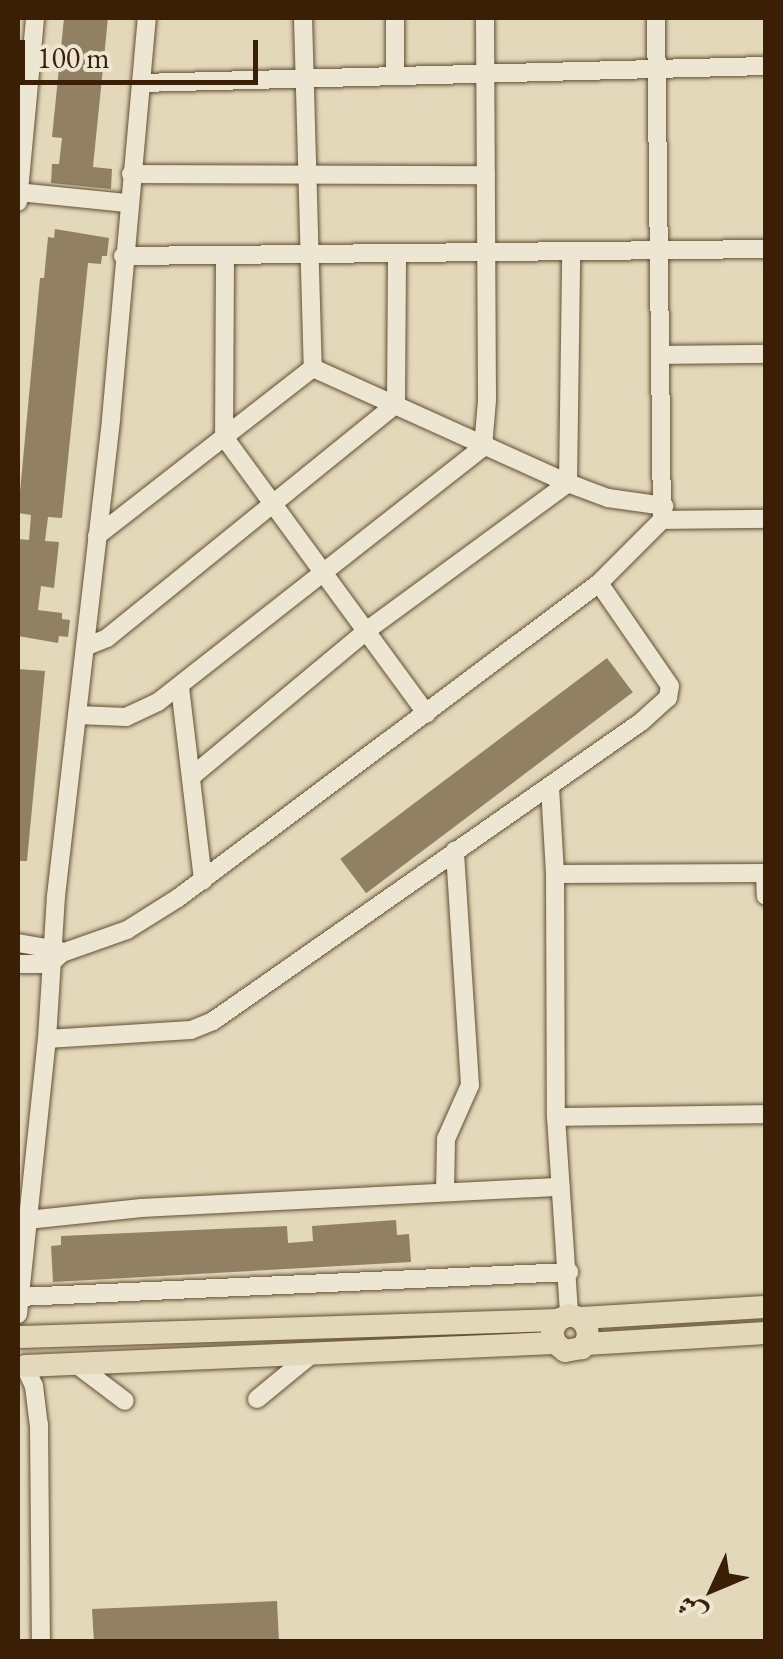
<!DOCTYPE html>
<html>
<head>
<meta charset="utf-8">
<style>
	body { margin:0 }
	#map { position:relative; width:783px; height:1659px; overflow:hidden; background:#e3d9ba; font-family:"EB Garamond",Amiri,serif }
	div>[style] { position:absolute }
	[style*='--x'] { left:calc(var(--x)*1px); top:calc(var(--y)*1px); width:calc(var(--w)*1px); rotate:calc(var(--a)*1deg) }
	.building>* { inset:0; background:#928063; transform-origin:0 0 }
	.roads { filter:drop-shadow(0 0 2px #644e32) drop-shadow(0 0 2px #644e32) }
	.minor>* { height:18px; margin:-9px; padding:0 9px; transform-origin:9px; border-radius:9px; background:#ede6d2 }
	.major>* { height:22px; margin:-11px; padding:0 11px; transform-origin:11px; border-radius:11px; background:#e3d9ba }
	span { translate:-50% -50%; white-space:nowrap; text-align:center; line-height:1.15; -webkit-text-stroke:8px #ede6d2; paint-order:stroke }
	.frame { position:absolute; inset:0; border:20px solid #3a1f04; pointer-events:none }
	.north { position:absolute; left:663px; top:1539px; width:100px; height:100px; -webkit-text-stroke:8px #ede6d2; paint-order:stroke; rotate:226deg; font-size:28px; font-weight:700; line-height:40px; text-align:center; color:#3a1f04 }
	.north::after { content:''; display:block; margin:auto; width:35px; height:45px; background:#3a1f04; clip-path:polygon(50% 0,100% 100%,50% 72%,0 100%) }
	.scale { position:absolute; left:20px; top:40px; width:238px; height:45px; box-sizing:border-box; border:5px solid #3a1f04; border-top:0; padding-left:12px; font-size:30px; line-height:35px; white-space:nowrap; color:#3a1f04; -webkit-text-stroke:8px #ede6d2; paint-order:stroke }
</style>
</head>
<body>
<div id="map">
	<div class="building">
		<div style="clip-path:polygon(64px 18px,108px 18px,93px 167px,112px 169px,111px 189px,51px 183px,52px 164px,59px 164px,62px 138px,52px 137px)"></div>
		<div style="clip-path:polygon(55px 229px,109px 238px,107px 256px,102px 256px,101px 264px,88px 263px,62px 518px,48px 517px,45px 541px,59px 542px,54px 588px,41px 586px,38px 610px,62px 613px,62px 619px,70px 620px,68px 637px,59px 636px,58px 643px,18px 636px,18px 539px,29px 540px,31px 515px,18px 513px,40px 278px,44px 278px,48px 237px,54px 238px)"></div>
		<div style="left:607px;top:658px;width:43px;height:334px;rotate:53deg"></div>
		<div style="clip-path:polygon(18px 669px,45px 671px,27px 861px,18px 861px)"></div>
		<div style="clip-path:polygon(396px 1220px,397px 1235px,409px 1234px,411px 1262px,53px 1282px,51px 1246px,61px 1245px,61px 1236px,287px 1226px,288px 1243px,313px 1241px,312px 1226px)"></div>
		<div style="clip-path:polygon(277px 1601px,279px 1642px,94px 1642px,92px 1609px)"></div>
	</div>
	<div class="roads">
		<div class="minor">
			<div style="--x:303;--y:18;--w:350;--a:88.4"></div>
			<div style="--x:395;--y:18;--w:57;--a:90"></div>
			<div style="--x:141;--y:83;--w:625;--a:-1.56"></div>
			<div style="--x:131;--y:174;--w:355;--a:0.2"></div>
			<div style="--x:18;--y:192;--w:110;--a:5.8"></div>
			<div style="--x:18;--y:202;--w:185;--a:-84.7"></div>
			<div style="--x:225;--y:255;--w:182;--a:90.3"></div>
			<div style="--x:224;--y:437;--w:343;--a:53.8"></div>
			<div style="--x:123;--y:256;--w:643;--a:-0.62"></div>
			<div style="--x:662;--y:355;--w:104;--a:-0.6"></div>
			<div style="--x:313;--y:368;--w:280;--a:24.3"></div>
			<div style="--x:568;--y:483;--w:43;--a:20.6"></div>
			<div style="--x:608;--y:498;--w:57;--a:8.1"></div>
			<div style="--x:662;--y:520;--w:104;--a:-0.6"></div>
			<div style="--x:97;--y:536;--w:274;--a:-37.9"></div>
			<div style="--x:85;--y:647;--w:24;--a:-22"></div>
			<div style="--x:107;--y:638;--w:372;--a:-39"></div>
			<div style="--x:396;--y:404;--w:151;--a:-89.6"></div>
			<div style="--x:180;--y:687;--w:195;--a:83.2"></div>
			<div style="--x:77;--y:715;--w:49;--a:2.3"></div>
			<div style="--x:126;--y:717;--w:35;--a:-25"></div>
			<div style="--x:158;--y:702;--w:413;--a:-38.1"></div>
			<div style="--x:483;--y:447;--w:47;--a:-85.1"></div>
			<div style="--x:487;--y:400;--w:382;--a:-90.3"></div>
			<div style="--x:191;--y:777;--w:228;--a:-39.8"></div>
			<div style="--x:366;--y:631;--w:250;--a:-36.2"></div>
			<div style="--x:568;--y:483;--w:229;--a:-89.2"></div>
			<div style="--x:550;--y:787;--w:87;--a:86.7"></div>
			<div style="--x:555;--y:874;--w:243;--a:89.8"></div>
			<div style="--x:556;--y:1117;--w:198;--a:86.2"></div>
			<div style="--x:555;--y:874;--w:210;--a:-0.3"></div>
			<div style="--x:765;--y:873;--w:23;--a:88"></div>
			<div style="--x:18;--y:943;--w:41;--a:9.9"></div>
			<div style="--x:18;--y:964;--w:32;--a:0"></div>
			<div style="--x:50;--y:964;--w:16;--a:-43"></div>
			<div style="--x:62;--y:953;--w:69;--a:-19.5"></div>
			<div style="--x:127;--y:930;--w:60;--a:-32.1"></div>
			<div style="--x:178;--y:898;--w:526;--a:-36.8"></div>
			<div style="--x:599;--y:583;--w:89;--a:-45"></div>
			<div style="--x:662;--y:520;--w:502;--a:-90.68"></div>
			<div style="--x:47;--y:1039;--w:144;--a:-3.6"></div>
			<div style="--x:191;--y:1030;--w:24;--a:-22"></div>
			<div style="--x:213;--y:1021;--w:522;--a:-34.94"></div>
			<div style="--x:641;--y:722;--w:36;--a:-42"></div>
			<div style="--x:668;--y:698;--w:12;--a:-81"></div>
			<div style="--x:670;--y:686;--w:125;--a:-124.6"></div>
			<div style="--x:556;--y:1117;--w:210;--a:-0.8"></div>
			<div style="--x:445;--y:1192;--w:53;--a:-88.9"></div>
			<div style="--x:446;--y:1139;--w:59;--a:-66"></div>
			<div style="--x:470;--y:1085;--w:235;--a:-93.7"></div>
			<div style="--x:27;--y:1220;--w:115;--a:-6"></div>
			<div style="--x:141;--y:1208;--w:420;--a:-2.9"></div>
			<div style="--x:19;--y:1297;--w:551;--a:-2.6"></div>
			<div style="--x:18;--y:1314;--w:277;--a:-84"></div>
			<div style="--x:47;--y:1039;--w:143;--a:-86.4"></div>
			<div style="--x:56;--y:896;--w:480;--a:-83.4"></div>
			<div style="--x:111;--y:419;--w:403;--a:-84.9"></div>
			<div style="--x:76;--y:1364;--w:61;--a:37.1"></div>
			<div style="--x:25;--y:1366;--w:22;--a:66"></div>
			<div style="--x:34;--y:1386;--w:38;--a:83"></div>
			<div style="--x:39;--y:1424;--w:218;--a:89.5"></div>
			<div style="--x:257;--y:1399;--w:71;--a:-39.3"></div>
		</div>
		<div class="major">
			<div style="--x:580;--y:1318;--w:186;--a:-3.4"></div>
			<div style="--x:21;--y:1337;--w:537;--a:-1.81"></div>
			<div style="--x:558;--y:1320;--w:12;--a:-24"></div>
			<div style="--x:569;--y:1315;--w:11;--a:15"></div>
			<div style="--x:580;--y:1318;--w:11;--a:52"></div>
			<div style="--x:587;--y:1327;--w:11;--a:85"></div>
			<div style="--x:588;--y:1338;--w:12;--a:121"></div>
			<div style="--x:582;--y:1348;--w:17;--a:170"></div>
			<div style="--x:565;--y:1351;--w:13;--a:-141"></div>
			<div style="--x:555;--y:1343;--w:12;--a:-104"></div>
			<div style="--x:552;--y:1331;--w:13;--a:-61"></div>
			<div style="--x:586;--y:1344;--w:180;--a:-3.5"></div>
			<div style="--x:25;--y:1366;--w:530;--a:-2.48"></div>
		</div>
	</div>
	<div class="frame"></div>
	<div class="north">ش</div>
	<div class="scale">100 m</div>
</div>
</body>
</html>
